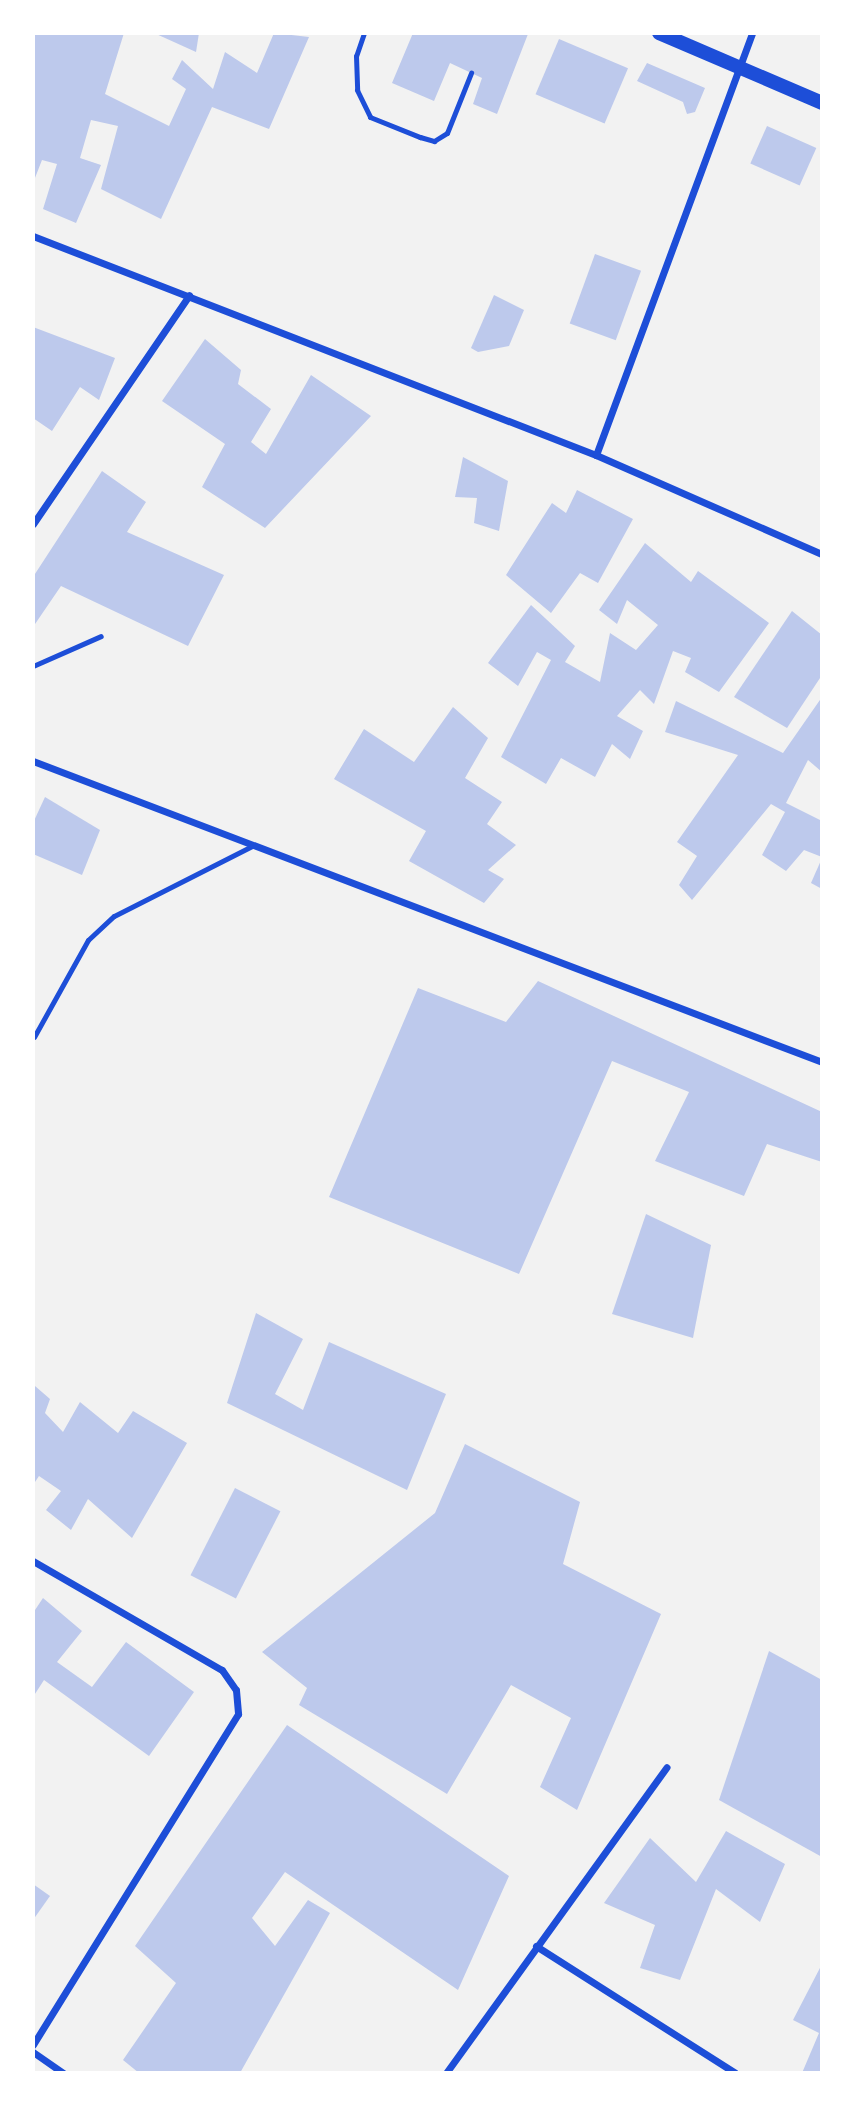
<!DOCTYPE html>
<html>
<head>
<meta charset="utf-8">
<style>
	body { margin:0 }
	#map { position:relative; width:855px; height:2106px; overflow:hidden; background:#f2f2f2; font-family:"Open Sans",sans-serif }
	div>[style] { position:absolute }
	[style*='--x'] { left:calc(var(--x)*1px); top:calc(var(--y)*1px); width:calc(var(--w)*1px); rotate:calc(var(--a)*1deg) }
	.building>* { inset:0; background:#bdc9ec; transform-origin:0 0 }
	.service>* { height:5px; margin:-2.5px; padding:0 2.5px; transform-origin:2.5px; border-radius:2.5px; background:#1d4ed8 }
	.minor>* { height:7px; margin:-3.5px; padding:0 3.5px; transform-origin:3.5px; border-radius:3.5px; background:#1d4ed8 }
	.secondary>* { height:14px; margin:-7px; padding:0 7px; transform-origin:7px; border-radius:7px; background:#1d4ed8 }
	span { translate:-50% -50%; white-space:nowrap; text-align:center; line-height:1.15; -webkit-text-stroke:5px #fff; paint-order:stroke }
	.frame { position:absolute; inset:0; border:35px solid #fff; pointer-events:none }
</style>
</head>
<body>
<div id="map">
	<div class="building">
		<div style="clip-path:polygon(33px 33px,124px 33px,105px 94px,169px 126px,186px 89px,172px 79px,182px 60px,213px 89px,225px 52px,257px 73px,274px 33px,309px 37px,269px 129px,212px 107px,161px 219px,101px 189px,118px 126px,91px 120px,80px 158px,101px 165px,76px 223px,43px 209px,57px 164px,42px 160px,33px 183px)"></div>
		<div style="clip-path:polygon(154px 33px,199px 33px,196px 52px)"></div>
		<div style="clip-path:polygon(413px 33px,528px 34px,497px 114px,473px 104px,482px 78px,450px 63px,434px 101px,392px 83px)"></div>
		<div style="left:559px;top:39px;width:75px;height:60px;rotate:23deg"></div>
		<div style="clip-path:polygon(647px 63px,705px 88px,695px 112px,687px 114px,683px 102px,637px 81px)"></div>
		<div style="left:767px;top:126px;width:54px;height:41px;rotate:24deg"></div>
		<div style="left:595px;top:254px;width:49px;height:74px;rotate:20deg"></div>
		<div style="clip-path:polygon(494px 295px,524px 310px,509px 346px,478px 352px,471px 348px)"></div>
		<div style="clip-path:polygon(33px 327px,115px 358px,99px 400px,80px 387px,52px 431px,33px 418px)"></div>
		<div style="clip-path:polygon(205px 339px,241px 370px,238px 384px,271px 409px,251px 442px,266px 454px,311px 375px,371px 416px,265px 528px,202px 487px,225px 444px,162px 401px)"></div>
		<div style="clip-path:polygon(463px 457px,508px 481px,499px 531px,474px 523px,477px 498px,455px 497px)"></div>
		<div style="clip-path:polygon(102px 471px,146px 502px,127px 532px,224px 575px,188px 646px,61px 586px,33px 627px,33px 577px)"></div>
		<div style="clip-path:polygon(577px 490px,633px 519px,598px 583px,580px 573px,551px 613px,506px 575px,552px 503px,566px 513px)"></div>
		<div style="clip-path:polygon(645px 543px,691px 582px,698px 571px,769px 623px,719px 692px,685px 672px,691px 658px,673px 651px,654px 704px,640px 690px,617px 716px,643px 731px,630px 759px,612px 744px,595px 777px,561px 758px,546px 784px,501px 757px,551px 660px,537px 652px,518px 686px,488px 663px,531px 605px,575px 646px,565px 662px,600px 682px,610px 633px,636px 650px,658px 625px,627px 600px,617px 624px,599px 610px)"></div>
		<div style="clip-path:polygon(792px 611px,822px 635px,822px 675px,787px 728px,734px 697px)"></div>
		<div style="clip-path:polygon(822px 697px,822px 772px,808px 760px,786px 803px,822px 821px,822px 857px,804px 850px,786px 871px,762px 855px,785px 812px,771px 804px,692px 900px,679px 885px,697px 856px,677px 842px,738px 755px,665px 732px,676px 701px,783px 753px)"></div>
		<div style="clip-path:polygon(453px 707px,488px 738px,465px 778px,502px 802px,487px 824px,516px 845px,488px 870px,504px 879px,484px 903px,409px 861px,426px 831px,334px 779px,364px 729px,414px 762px)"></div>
		<div style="clip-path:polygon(45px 797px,100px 830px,82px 875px,33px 854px,33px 823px)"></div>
		<div style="clip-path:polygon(822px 858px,822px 889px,811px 883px)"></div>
		<div style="clip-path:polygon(538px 981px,822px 1112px,822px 1162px,767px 1144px,744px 1196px,655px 1161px,689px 1092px,612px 1061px,519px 1274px,329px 1197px,418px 988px,506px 1022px)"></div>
		<div style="clip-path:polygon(646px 1214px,711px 1245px,693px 1338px,612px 1314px)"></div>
		<div style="clip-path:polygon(256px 1313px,303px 1339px,275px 1394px,303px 1410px,329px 1342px,446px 1394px,407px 1490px,227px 1403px)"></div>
		<div style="clip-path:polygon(35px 1386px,50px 1399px,45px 1413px,63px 1432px,80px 1402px,118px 1433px,133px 1411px,187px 1443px,132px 1538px,88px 1499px,71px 1530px,46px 1510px,61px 1491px,39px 1476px,33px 1485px)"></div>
		<div style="clip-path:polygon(465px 1444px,580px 1502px,563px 1564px,661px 1614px,577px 1810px,540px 1787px,571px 1718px,511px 1685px,447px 1794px,299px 1705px,307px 1688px,262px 1652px,435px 1513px)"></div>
		<div style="left:235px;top:1488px;width:51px;height:98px;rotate:27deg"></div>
		<div style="clip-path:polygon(43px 1598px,82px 1631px,57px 1662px,92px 1687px,126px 1642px,194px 1692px,149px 1756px,44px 1680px,33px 1697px,33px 1613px)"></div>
		<div style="clip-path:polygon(769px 1651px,822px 1680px,822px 1857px,719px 1800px)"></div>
		<div style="clip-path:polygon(287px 1725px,509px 1876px,458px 1990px,285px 1872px,252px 1918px,275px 1946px,308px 1900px,330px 1913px,240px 2073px,139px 2073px,123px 2060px,176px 1983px,135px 1946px)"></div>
		<div style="clip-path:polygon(726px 1831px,785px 1864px,760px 1922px,716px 1889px,680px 1980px,640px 1968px,655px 1925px,604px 1903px,650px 1838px,696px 1882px)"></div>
		<div style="clip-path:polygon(33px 1884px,50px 1896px,33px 1920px)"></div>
		<div style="clip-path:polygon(822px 1964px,822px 2073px,802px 2073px,819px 2033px,793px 2020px)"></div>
	</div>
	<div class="service">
		<div style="--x:364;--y:33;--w:24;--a:109"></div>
		<div style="--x:356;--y:56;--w:34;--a:88"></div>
		<div style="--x:357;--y:90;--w:30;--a:64"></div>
		<div style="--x:370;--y:117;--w:54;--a:21.8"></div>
		<div style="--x:420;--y:137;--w:15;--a:16"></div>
		<div style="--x:434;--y:141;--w:15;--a:-32"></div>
		<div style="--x:447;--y:133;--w:65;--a:-68.2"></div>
		<div style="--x:33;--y:666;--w:74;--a:-23.8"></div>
		<div style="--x:34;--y:1037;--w:111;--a:-60.9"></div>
		<div style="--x:88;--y:940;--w:35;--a:-43"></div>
		<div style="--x:114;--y:916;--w:157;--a:-26.9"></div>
	</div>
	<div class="minor">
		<div style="--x:33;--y:236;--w:604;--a:21.26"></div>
		<div style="--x:596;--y:455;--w:247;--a:23.7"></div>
		<div style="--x:596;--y:455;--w:450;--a:-69.7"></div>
		<div style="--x:33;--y:524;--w:277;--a:-55.7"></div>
		<div style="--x:33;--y:761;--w:844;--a:20.88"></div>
		<div style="--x:33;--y:1561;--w:218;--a:30"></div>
		<div style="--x:222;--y:1670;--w:24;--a:55"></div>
		<div style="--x:236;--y:1690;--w:24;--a:85"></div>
		<div style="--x:238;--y:1714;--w:389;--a:121.8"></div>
		<div style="--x:536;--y:1946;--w:236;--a:32.5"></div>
		<div style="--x:33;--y:2052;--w:37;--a:35"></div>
		<div style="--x:446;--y:2073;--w:377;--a:-54.2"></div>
	</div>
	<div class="secondary">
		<div style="--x:659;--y:33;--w:177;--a:23.2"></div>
	</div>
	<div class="frame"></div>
</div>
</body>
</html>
